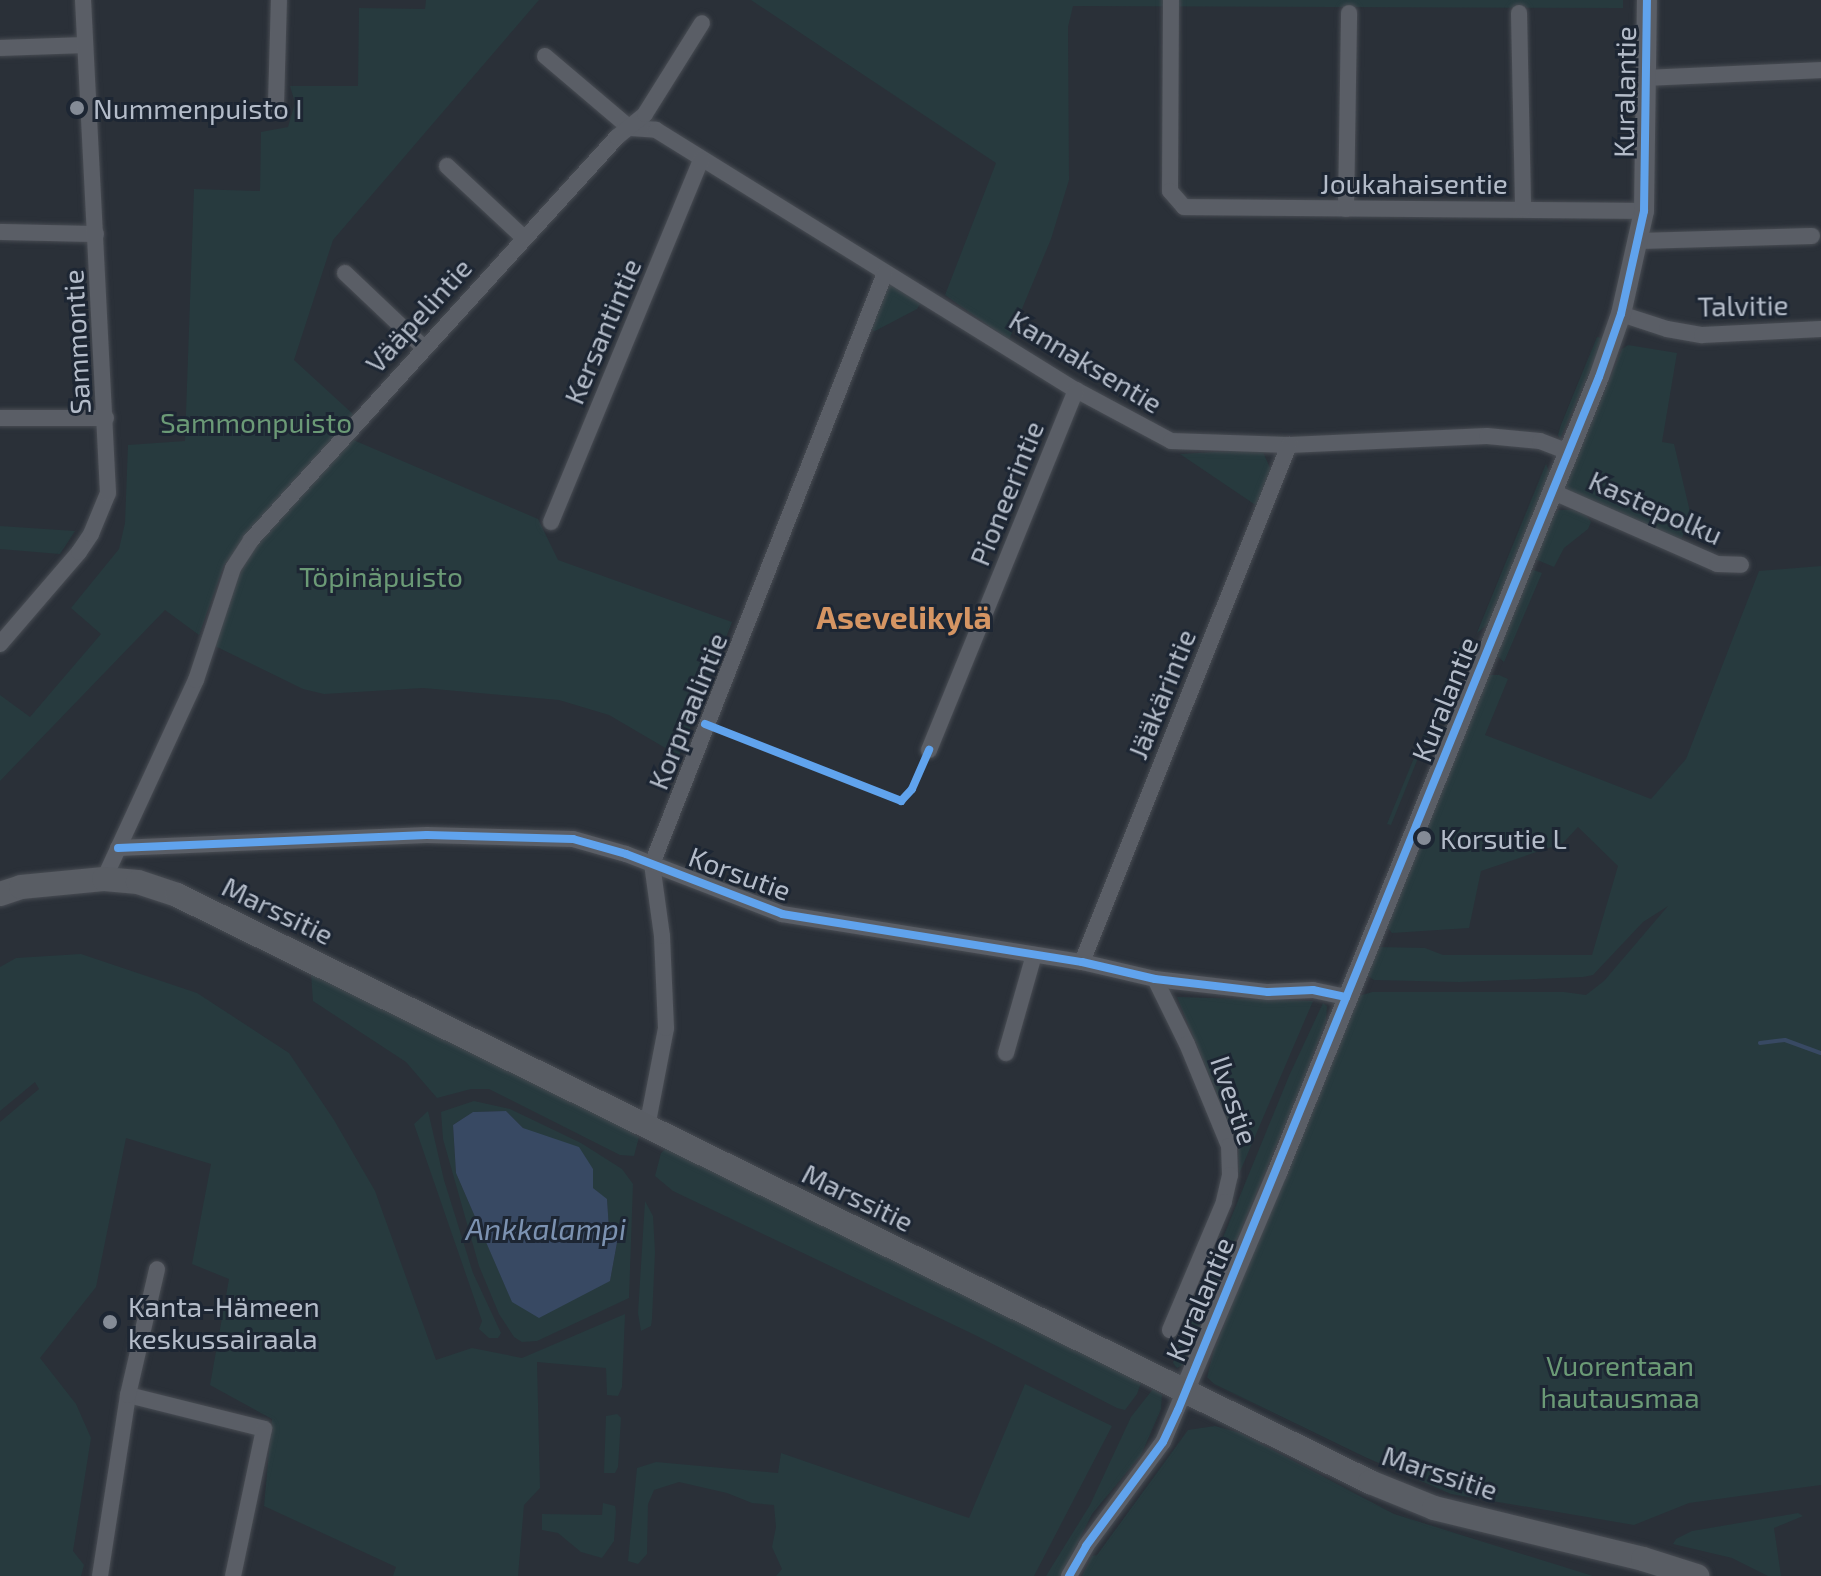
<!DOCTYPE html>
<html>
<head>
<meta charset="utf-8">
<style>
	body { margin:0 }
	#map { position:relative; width:1821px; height:1576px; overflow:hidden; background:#2a3038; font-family:"Exo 2",sans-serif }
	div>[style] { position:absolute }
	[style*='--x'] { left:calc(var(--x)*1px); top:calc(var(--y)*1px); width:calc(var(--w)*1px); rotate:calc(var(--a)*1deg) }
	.green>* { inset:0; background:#273a3e }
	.water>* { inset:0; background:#384963 }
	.stream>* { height:4px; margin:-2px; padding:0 2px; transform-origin:2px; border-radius:2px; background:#384963 }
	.roads { filter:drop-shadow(0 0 2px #484c53) drop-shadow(0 0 2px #484c53) }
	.minor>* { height:16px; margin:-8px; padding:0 8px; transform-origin:8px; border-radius:8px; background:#5a5e66 }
	.tertiary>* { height:20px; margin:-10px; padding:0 10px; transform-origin:10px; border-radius:10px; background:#5a5e66 }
	.secondary>* { height:24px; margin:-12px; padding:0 12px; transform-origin:12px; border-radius:12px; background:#595d64 }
	.cycleway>* { height:8px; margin:-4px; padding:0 4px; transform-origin:4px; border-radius:4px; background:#60a3ed }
	.dots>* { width:22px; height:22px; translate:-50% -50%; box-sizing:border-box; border:4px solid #1d2633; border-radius:50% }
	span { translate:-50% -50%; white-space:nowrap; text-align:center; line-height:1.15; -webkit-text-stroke:6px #1d2633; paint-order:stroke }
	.street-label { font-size:28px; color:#b4bcc9 }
	.poi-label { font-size:28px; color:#b4bcc9 }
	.left { translate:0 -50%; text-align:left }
	.park-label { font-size:28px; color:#6b9a76 }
	.water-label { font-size:30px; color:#7c92b1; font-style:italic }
	.quarter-label { font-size:32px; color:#d59563; font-weight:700 }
</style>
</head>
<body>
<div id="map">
	<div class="green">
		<div style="clip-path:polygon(426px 0,539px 0,333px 240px,294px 360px,354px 415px,224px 565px,199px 635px,165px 610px,0 781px,0 695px,30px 717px,101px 634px,71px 608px,119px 549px,125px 523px,128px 445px,185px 441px,194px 189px,260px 191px,261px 132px,288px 127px,295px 103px,290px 86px,358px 86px,359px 8px,425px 9px)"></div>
		<div style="clip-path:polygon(751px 0,1623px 0,1623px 8px,1073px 6px,1068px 27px,1069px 180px,1051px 239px,1009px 340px,945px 295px,996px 163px)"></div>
		<div style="clip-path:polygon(885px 273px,924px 297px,917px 309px,875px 331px,864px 329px)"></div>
		<div style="clip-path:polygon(1597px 337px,1603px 338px,1601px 346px,1560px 439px,1558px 435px,1561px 425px)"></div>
		<div style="clip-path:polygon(1628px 345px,1677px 353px,1662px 442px,1674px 444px,1691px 516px,1681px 540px,1563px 491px,1622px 349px)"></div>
		<div style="clip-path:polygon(351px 439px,538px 519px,558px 560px,732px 622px,679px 756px,609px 715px,559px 700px,423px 688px,324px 694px,303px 689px,215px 646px,240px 573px,258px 542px)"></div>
		<div style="clip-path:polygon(1250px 450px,1263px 452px,1272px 473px,1257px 506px,1180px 454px)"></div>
		<div style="clip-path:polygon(1546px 464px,1550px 474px,1525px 537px,1488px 624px,1477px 633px)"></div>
		<div style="clip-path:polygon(1558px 510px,1574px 510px,1586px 515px,1591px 522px,1588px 529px,1564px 548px,1554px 567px,1535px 559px,1550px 518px)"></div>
		<div style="clip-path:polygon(0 526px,75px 531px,60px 554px,0 549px)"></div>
		<div style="clip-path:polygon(1821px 566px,1821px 1485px,1689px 1503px,1634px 1525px,1451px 1494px,1365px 1457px,1214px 1384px,1207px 1377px,1214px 1350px,1356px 997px,1372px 992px,1564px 992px,1586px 995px,1604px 981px,1668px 906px,1643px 922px,1593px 975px,1583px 977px,1459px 982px,1374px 980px,1367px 975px,1369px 955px,1379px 947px,1425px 948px,1443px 955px,1592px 955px,1618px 866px,1578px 827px,1563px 843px,1481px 871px,1469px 928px,1392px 933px,1387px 927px,1489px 675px,1499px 675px,1508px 679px,1485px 735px,1651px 799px,1686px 759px,1759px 571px)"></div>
		<div style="clip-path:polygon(1533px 570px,1542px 573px,1504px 662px,1495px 654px,1529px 572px)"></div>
		<div style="clip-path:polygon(1461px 643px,1464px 644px,1391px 825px,1387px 824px)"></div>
		<div style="clip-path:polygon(81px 954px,197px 993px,289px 1053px,334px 1120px,375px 1191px,436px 1360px,472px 1348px,522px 1358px,625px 1314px,622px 1387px,618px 1396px,607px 1395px,606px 1368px,537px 1362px,540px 1488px,524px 1505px,518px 1576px,393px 1576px,396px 1567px,264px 1506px,272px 1419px,210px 1385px,229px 1279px,192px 1264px,211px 1164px,126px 1138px,96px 1287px,40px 1358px,76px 1404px,91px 1438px,73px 1551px,84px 1565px,81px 1576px,0 1576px,0 1122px,39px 1089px,35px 1082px,0 1111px,0 967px,16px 958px)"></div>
		<div style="clip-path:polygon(311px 974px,624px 1128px,639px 1137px,634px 1156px,620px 1155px,489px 1089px,471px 1089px,437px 1098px,406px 1062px,313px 1001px)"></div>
		<div style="clip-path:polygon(1177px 997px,1313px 1001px,1239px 1174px,1238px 1145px)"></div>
		<div style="clip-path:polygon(1323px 1003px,1327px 1006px,1326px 1021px,1300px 1089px,1189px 1353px,1183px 1365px,1177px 1368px,1173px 1363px,1177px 1350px,1289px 1076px)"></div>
		<div style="clip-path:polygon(evenodd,474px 1101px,510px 1109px,581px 1143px,622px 1169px,633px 1184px,629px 1298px,537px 1341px,522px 1342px,514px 1337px,499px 1314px,479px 1266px,443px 1139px,441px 1112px,474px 1101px,506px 1111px,523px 1128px,593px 1169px,593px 1188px,607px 1200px,609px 1229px,618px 1237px,610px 1281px,512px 1301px,456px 1173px,453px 1125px,473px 1112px,506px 1111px)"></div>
		<div style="clip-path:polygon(428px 1111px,444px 1180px,473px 1273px,501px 1333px,498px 1338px,489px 1338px,479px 1329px,482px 1321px,414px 1124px)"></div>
		<div style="clip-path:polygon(668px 1147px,1141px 1383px,1137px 1394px,1125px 1410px,1117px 1408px,975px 1335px,673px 1191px,655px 1176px,661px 1153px)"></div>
		<div style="clip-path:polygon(645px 1201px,653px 1216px,655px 1252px,652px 1319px,651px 1326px,641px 1331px,638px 1313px)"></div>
		<div style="clip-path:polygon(1025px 1384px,1112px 1426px,1034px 1576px,776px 1576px,782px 1569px,772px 1547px,776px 1527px,774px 1505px,752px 1503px,727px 1493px,679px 1482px,654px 1490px,648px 1504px,647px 1554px,638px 1564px,628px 1561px,637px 1468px,656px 1462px,778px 1473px,781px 1453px,969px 1518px)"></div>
		<div style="clip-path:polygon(1153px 1389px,1162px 1395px,1161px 1409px,1141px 1455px,1092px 1514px,1061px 1576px,1046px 1576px,1090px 1505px,1131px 1417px)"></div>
		<div style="clip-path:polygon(617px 1414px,621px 1418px,618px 1467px,615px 1473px,604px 1473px,606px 1416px)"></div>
		<div style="clip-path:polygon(1215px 1426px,1240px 1433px,1394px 1514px,1593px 1576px,1082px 1576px,1092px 1556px,1097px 1555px,1188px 1430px)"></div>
		<div style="clip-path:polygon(603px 1503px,615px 1506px,616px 1512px,614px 1541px,602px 1558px,581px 1552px,558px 1533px,542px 1530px,542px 1514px,602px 1515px)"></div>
		<div style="clip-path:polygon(1798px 1513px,1803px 1516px,1774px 1528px,1781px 1576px,1768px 1576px,1732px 1558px,1673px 1544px,1676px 1539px,1692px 1531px)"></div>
	</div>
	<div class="water">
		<div style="clip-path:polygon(506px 1111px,523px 1128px,579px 1147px,593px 1169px,593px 1188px,607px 1199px,609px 1229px,618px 1237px,610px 1281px,539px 1318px,512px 1302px,456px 1173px,453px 1125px,473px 1112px)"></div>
	</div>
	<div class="stream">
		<div style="--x:1760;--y:1043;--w:25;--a:-7"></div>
		<div style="--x:1785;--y:1040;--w:38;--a:20"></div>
	</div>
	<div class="roads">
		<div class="minor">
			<div style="--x:1171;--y:0;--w:191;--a:90.3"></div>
			<div style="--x:1170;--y:191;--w:21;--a:49"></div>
			<div style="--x:1184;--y:207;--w:460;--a:0.5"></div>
			<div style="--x:1519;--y:13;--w:196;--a:88.8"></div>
			<div style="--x:0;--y:48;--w:85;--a:-2"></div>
			<div style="--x:545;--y:56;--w:111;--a:40.3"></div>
			<div style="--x:630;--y:128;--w:26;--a:4"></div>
			<div style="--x:656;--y:130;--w:494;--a:31.8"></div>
			<div style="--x:1076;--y:390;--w:108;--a:28.2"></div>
			<div style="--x:1171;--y:441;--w:118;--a:1.9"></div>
			<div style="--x:1289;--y:445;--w:198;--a:-2.6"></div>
			<div style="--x:1487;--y:436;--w:53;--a:5.4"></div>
			<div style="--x:1540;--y:441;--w:30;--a:21"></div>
			<div style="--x:1647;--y:78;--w:174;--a:-2.6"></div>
			<div style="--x:276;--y:105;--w:105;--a:-88.4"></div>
			<div style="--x:447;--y:166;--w:105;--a:43.1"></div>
			<div style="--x:1346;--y:209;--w:196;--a:-89.1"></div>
			<div style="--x:0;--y:232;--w:96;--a:1.2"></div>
			<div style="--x:1639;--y:241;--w:173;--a:-1.7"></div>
			<div style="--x:345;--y:273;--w:109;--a:43.5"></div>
			<div style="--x:1621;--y:314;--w:48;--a:18.1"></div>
			<div style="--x:1667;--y:329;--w:36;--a:10"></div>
			<div style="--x:1702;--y:335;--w:119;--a:-2.9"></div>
			<div style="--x:0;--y:418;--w:106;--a:0"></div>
			<div style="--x:1551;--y:491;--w:181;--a:23.7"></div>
			<div style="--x:1717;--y:564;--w:24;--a:2"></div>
			<div style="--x:551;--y:522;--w:392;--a:-67.5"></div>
			<div style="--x:0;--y:644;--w:121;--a:-49.3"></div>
			<div style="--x:79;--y:552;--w:22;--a:-56"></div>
			<div style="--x:91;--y:534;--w:44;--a:-67.5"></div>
			<div style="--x:108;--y:493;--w:494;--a:-92.9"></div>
			<div style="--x:929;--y:750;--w:389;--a:-67.8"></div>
			<div style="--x:118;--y:848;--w:309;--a:-2.4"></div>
			<div style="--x:427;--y:835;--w:146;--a:1.6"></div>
			<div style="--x:573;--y:839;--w:55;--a:15.8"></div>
			<div style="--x:626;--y:854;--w:167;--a:21"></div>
			<div style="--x:782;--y:914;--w:304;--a:9.1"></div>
			<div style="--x:1082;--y:962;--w:75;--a:13.1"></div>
			<div style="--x:1155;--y:979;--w:114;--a:6.6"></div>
			<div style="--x:1268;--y:992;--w:45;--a:-2.5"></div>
			<div style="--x:1313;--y:990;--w:34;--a:12"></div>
			<div style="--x:104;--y:879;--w:219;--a:-65.2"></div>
			<div style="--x:196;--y:680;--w:118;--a:-71.7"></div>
			<div style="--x:233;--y:568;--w:33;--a:-57"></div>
			<div style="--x:251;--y:540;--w:544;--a:-47.75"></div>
			<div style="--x:617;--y:137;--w:36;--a:-39"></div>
			<div style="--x:645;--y:114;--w:107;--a:-57.9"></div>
			<div style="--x:1082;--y:962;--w:557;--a:-68.18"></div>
			<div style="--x:1155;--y:979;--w:72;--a:63.8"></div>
			<div style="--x:1187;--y:1044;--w:110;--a:67.6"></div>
			<div style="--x:1229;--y:1146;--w:29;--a:88"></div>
			<div style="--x:1230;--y:1175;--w:28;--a:103"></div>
			<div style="--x:1224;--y:1202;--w:139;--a:112.9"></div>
			<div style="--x:1006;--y:1053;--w:102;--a:-74.1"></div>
			<div style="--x:647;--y:1127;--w:101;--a:-79.1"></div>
			<div style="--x:666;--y:1028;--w:92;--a:-92.5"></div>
			<div style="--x:662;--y:936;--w:73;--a:-97.9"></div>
			<div style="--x:652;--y:864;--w:635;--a:-68.48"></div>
			<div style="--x:128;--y:1395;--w:140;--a:14"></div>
			<div style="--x:264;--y:1429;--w:150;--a:101.9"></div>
			<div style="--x:100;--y:1576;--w:183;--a:-81.2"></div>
			<div style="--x:128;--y:1395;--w:129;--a:-77"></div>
			<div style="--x:1069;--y:1576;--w:34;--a:-60"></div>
			<div style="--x:1086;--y:1546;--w:129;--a:-53.5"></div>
			<div style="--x:1163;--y:1442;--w:54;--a:-67.2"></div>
		</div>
		<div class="tertiary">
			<div style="--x:1184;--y:1392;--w:238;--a:-67"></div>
			<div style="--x:1277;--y:1173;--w:859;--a:-67.98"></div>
			<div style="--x:1599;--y:377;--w:67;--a:-70.8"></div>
			<div style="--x:1621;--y:314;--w:106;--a:-77.4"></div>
			<div style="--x:1644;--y:211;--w:211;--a:-89.2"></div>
		</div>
		<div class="secondary">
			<div style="--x:0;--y:894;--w:22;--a:-18"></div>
			<div style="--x:21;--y:887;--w:83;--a:-5.5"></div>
			<div style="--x:104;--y:879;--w:34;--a:5"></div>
			<div style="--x:138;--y:882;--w:41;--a:18.4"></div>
			<div style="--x:177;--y:895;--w:1330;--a:26.2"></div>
			<div style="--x:1370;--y:1482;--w:69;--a:22.1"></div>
			<div style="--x:1434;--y:1508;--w:215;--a:13.7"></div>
			<div style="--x:1643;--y:1559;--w:57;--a:17.5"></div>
		</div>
	</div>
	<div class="cycleway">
		<div style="--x:705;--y:724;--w:211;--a:21.4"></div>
		<div style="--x:901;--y:801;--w:16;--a:-47"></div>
		<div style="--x:912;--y:789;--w:43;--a:-66.4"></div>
		<div style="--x:118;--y:848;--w:309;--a:-2.4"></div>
		<div style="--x:427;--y:835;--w:146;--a:1.6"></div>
		<div style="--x:573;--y:839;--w:55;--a:15.8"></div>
		<div style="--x:626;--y:854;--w:167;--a:21"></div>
		<div style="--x:782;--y:914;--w:304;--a:9.1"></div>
		<div style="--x:1082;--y:962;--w:75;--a:13.1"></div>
		<div style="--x:1155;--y:979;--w:114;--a:6.6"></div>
		<div style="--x:1268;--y:992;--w:45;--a:-2.5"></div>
		<div style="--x:1313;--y:990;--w:34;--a:12"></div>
		<div style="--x:1069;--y:1576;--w:34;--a:-60"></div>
		<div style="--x:1086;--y:1546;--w:129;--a:-53.5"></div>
		<div style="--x:1163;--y:1442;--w:35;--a:-65"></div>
		<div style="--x:1178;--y:1410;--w:1115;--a:-67.83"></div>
		<div style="--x:1599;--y:377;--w:67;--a:-70.8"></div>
		<div style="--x:1621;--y:314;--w:106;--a:-77.4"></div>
		<div style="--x:1644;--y:211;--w:211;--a:-89.2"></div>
	</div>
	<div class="dots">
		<div style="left:77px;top:108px;background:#848b96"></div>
		<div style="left:1424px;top:838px;background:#848b96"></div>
		<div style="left:110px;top:1322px;background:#848b96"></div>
	</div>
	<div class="street-label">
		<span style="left:1624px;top:92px;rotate:-89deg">Kuralantie</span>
		<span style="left:1414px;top:183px">Joukahaisentie</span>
		<span style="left:1743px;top:305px;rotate:-1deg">Talvitie</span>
		<span style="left:418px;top:315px;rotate:-48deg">Vääpelintie</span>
		<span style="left:602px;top:331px;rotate:-67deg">Kersantintie</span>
		<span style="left:76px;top:342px;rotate:-93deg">Sammontie</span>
		<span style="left:1086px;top:361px;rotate:31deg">Kannaksentie</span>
		<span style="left:1006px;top:493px;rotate:-68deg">Pioneerintie</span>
		<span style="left:1656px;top:507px;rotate:24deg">Kastepolku</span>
		<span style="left:1161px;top:694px;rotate:-68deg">Jääkärintie</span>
		<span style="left:1444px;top:699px;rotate:-68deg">Kuralantie</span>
		<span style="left:687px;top:711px;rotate:-68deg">Korpraalintie</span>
		<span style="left:740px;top:873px;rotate:20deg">Korsutie</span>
		<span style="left:278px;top:910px;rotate:26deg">Marssitie</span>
		<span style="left:1235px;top:1100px;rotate:71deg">Ilvestie</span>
		<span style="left:858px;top:1197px;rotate:26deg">Marssitie</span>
		<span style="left:1199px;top:1299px;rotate:-67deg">Kuralantie</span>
		<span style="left:1440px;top:1472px;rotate:18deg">Marssitie</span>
	</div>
	<div class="poi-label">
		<span class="left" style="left:93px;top:108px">Nummenpuisto I</span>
		<span class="left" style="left:1440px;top:838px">Korsutie L</span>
		<span class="left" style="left:128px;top:1322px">Kanta-Hämeen<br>keskussairaala</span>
	</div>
	<div class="park-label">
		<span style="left:256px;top:422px">Sammonpuisto</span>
		<span style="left:381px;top:576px">Töpinäpuisto</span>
		<span style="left:1620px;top:1381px">Vuorentaan<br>hautausmaa</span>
	</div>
	<div class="water-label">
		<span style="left:546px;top:1228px">Ankkalampi</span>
	</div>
	<div class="quarter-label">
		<span style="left:904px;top:616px">Asevelikylä</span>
	</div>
</div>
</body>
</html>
